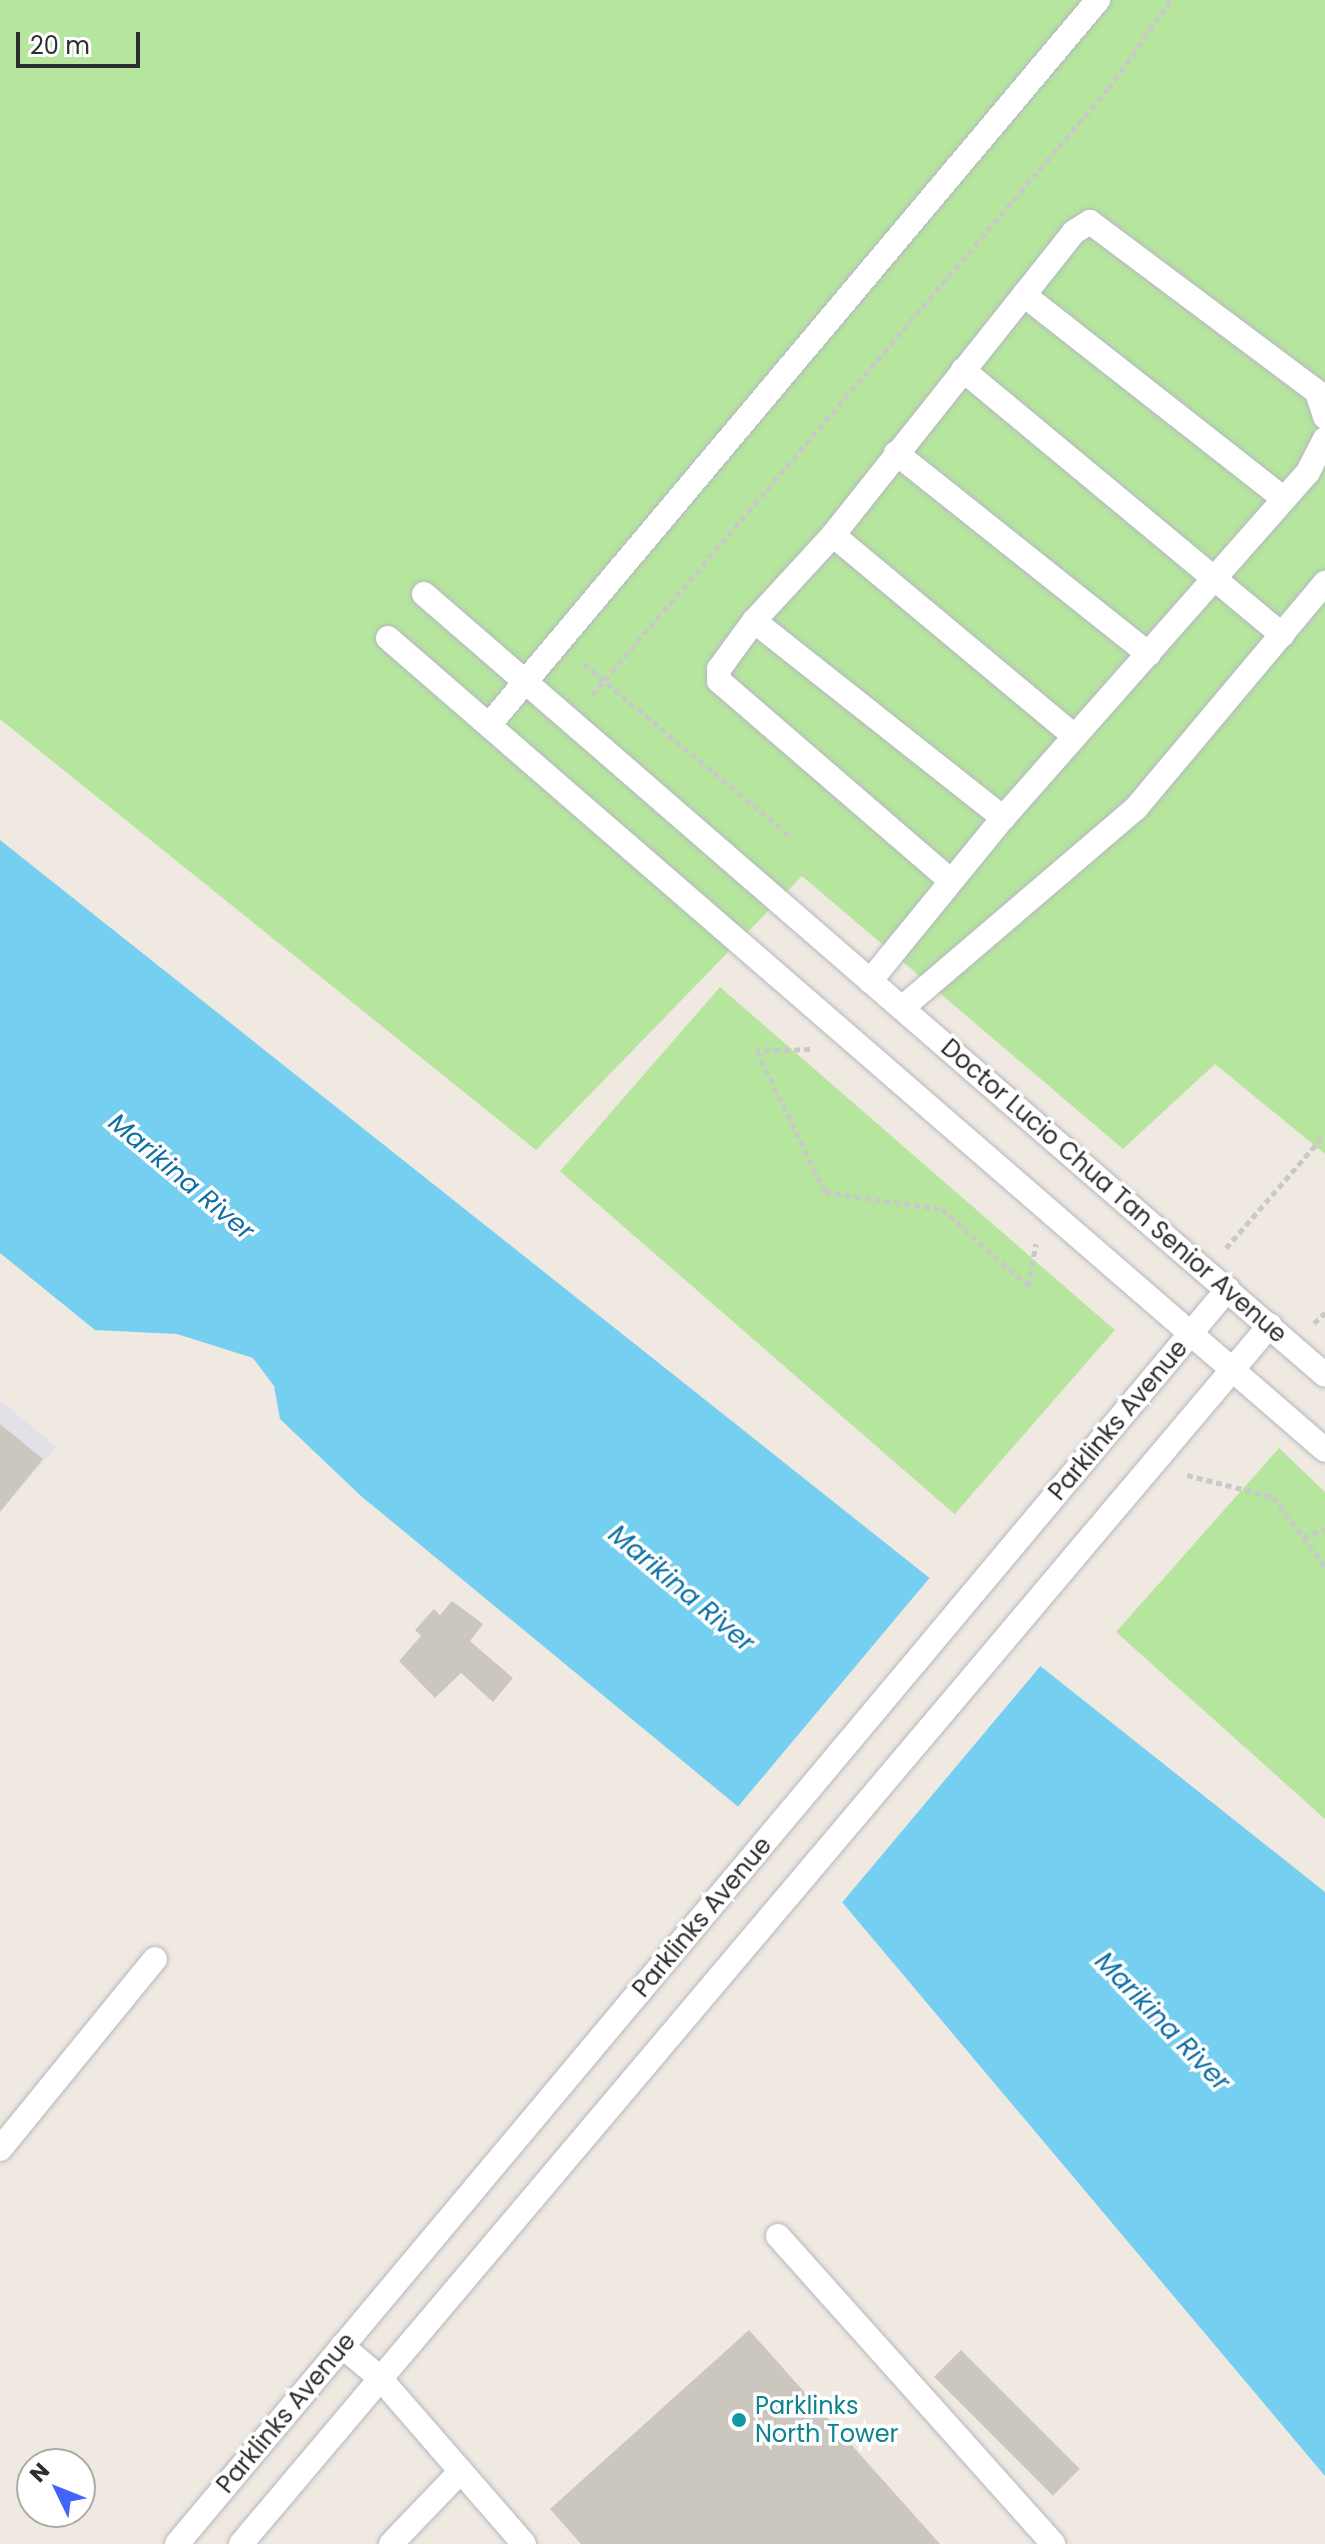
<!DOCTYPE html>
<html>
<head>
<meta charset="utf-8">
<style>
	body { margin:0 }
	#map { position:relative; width:1325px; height:2544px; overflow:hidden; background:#efe9e1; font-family:Poppins,sans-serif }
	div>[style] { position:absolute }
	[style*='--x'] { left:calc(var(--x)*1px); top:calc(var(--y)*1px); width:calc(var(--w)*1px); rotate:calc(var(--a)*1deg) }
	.industrial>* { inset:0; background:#e3e1e8 }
	.green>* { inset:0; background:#b6e59e; transform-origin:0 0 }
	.water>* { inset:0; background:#75cff0 }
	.pier>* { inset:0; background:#efe9e1 }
	.building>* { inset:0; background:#cbc7bf; transform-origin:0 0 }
	.path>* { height:5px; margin-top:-2.5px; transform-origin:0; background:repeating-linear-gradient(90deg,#c9c9c9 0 6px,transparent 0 10px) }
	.roads { filter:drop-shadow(0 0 2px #b4b7c1) drop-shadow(0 0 2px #b4b7c1) }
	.lane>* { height:24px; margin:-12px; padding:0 12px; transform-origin:12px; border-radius:12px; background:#fff }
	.dots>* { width:22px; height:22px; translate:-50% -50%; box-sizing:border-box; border:4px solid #fff; border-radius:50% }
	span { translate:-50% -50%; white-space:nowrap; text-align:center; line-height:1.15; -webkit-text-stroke:7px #fff; paint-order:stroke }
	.street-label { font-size:24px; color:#2e2e2e }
	.culture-label { font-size:24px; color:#0d838f }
	.left { translate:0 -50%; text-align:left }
	.water-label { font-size:26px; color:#0d6fa3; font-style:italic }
	.north { position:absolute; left:16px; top:2448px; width:80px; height:80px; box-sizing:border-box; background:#fff; border:2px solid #ababab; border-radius:50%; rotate:313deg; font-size:22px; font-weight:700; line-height:32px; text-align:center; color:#2e2e2e }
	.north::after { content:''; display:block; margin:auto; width:28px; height:36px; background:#4264fb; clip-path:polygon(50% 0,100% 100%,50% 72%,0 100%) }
	.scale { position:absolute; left:16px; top:32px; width:124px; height:36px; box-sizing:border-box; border:4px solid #2e2e2e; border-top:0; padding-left:10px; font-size:24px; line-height:28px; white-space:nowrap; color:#2e2e2e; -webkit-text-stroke:6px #fff; paint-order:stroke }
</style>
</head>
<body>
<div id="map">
	<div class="industrial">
		<div style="clip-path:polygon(0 1400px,56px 1447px,0 1512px)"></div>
	</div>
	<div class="green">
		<div style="clip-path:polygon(0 0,1325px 0,1325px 1154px,1215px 1064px,1123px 1149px,802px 876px,536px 1150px,0 719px)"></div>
		<div style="left:720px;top:987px;width:523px;height:244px;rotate:41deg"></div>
		<div style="clip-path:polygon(1279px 1448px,1325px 1492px,1325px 1819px,1116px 1632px)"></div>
	</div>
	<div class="water">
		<div style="clip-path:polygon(0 840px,1325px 1892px,1325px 2476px,815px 1870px,361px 1496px,280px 1419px,274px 1386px,253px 1358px,177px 1334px,95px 1330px,0 1253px)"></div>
	</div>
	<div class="pier">
		<div style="clip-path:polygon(932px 1575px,1043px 1663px,840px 1905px,813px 1873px,736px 1809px)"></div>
	</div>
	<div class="building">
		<div style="clip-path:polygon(0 1424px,43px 1459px,0 1512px)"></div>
		<div style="clip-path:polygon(452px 1601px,483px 1624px,470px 1641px,513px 1678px,493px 1702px,461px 1673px,435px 1698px,399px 1661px,421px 1636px,415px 1630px,434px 1609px,440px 1615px)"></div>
		<div style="clip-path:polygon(749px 2330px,940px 2544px,581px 2544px,550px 2509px)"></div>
		<div style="left:961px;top:2350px;width:168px;height:38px;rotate:45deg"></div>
	</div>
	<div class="path">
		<div style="--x:584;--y:664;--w:270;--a:39.9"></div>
		<div style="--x:592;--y:695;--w:797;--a:-49.58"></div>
		<div style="--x:1109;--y:88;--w:108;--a:-54.8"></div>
		<div style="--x:810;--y:1049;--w:53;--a:177.8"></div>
		<div style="--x:757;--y:1051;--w:157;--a:64.3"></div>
		<div style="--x:825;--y:1192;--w:118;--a:8.3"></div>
		<div style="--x:942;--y:1209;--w:115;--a:41.8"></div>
		<div style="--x:1028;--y:1286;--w:43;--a:-79.2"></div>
		<div style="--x:1226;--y:1248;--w:151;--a:-49"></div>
		<div style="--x:1314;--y:1323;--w:15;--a:-42"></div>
		<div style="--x:1187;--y:1475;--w:89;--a:14.3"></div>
		<div style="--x:1273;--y:1497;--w:86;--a:53"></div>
		<div style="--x:1303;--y:1537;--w:23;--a:-20"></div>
	</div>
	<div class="roads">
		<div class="lane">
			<div style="--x:1024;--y:295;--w:330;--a:38.1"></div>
			<div style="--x:963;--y:370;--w:415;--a:39.7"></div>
			<div style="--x:896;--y:453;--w:323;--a:38.5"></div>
			<div style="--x:833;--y:535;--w:314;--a:39.8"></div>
			<div style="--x:424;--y:594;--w:1192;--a:40.92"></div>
			<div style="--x:754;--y:621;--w:318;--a:38.3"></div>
			<div style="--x:388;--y:638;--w:1240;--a:40.91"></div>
			<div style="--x:489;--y:725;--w:947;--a:-49.97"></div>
			<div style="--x:951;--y:881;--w:306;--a:-139.2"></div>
			<div style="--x:719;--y:681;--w:12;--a:-90"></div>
			<div style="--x:719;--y:669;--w:59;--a:-53.9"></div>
			<div style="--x:754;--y:621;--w:117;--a:-47.4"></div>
			<div style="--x:833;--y:535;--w:387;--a:-51.5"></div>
			<div style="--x:1074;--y:232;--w:19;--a:-32"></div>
			<div style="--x:1090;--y:222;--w:284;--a:36.8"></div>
			<div style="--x:1317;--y:392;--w:26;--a:72"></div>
			<div style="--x:870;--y:981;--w:210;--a:-50.8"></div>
			<div style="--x:1003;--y:818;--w:461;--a:-48.6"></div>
			<div style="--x:1308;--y:472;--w:37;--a:-63"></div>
			<div style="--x:902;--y:1008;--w:308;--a:-40.5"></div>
			<div style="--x:1136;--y:808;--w:294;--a:-50"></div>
			<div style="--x:0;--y:2149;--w:245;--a:-50.8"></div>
			<div style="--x:778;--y:2236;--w:413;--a:48.2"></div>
			<div style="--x:342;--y:2346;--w:48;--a:40"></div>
			<div style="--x:379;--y:2377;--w:221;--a:49"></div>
			<div style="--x:177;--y:2544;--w:1637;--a:-50.06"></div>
			<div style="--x:241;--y:2544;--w:1595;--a:-49.83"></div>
			<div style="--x:391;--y:2544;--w:100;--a:-46.2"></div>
		</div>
	</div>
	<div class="dots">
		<div style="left:739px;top:2420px;background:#0f9aa8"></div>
	</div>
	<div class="street-label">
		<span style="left:1114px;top:1191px;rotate:41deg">Doctor Lucio Chua Tan Senior Avenue</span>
		<span style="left:1118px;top:1420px;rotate:-50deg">Parklinks Avenue</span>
		<span style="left:702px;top:1917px;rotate:-50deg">Parklinks Avenue</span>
		<span style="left:286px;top:2413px;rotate:-50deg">Parklinks Avenue</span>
	</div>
	<div class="culture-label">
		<span class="left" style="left:755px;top:2420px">Parklinks<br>North Tower</span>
	</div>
	<div class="water-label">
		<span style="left:181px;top:1177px;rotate:40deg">Marikina River</span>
		<span style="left:681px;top:1589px;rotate:40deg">Marikina River</span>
		<span style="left:1162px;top:2022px;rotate:46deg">Marikina River</span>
	</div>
	<div class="north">N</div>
	<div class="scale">20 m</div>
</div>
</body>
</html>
